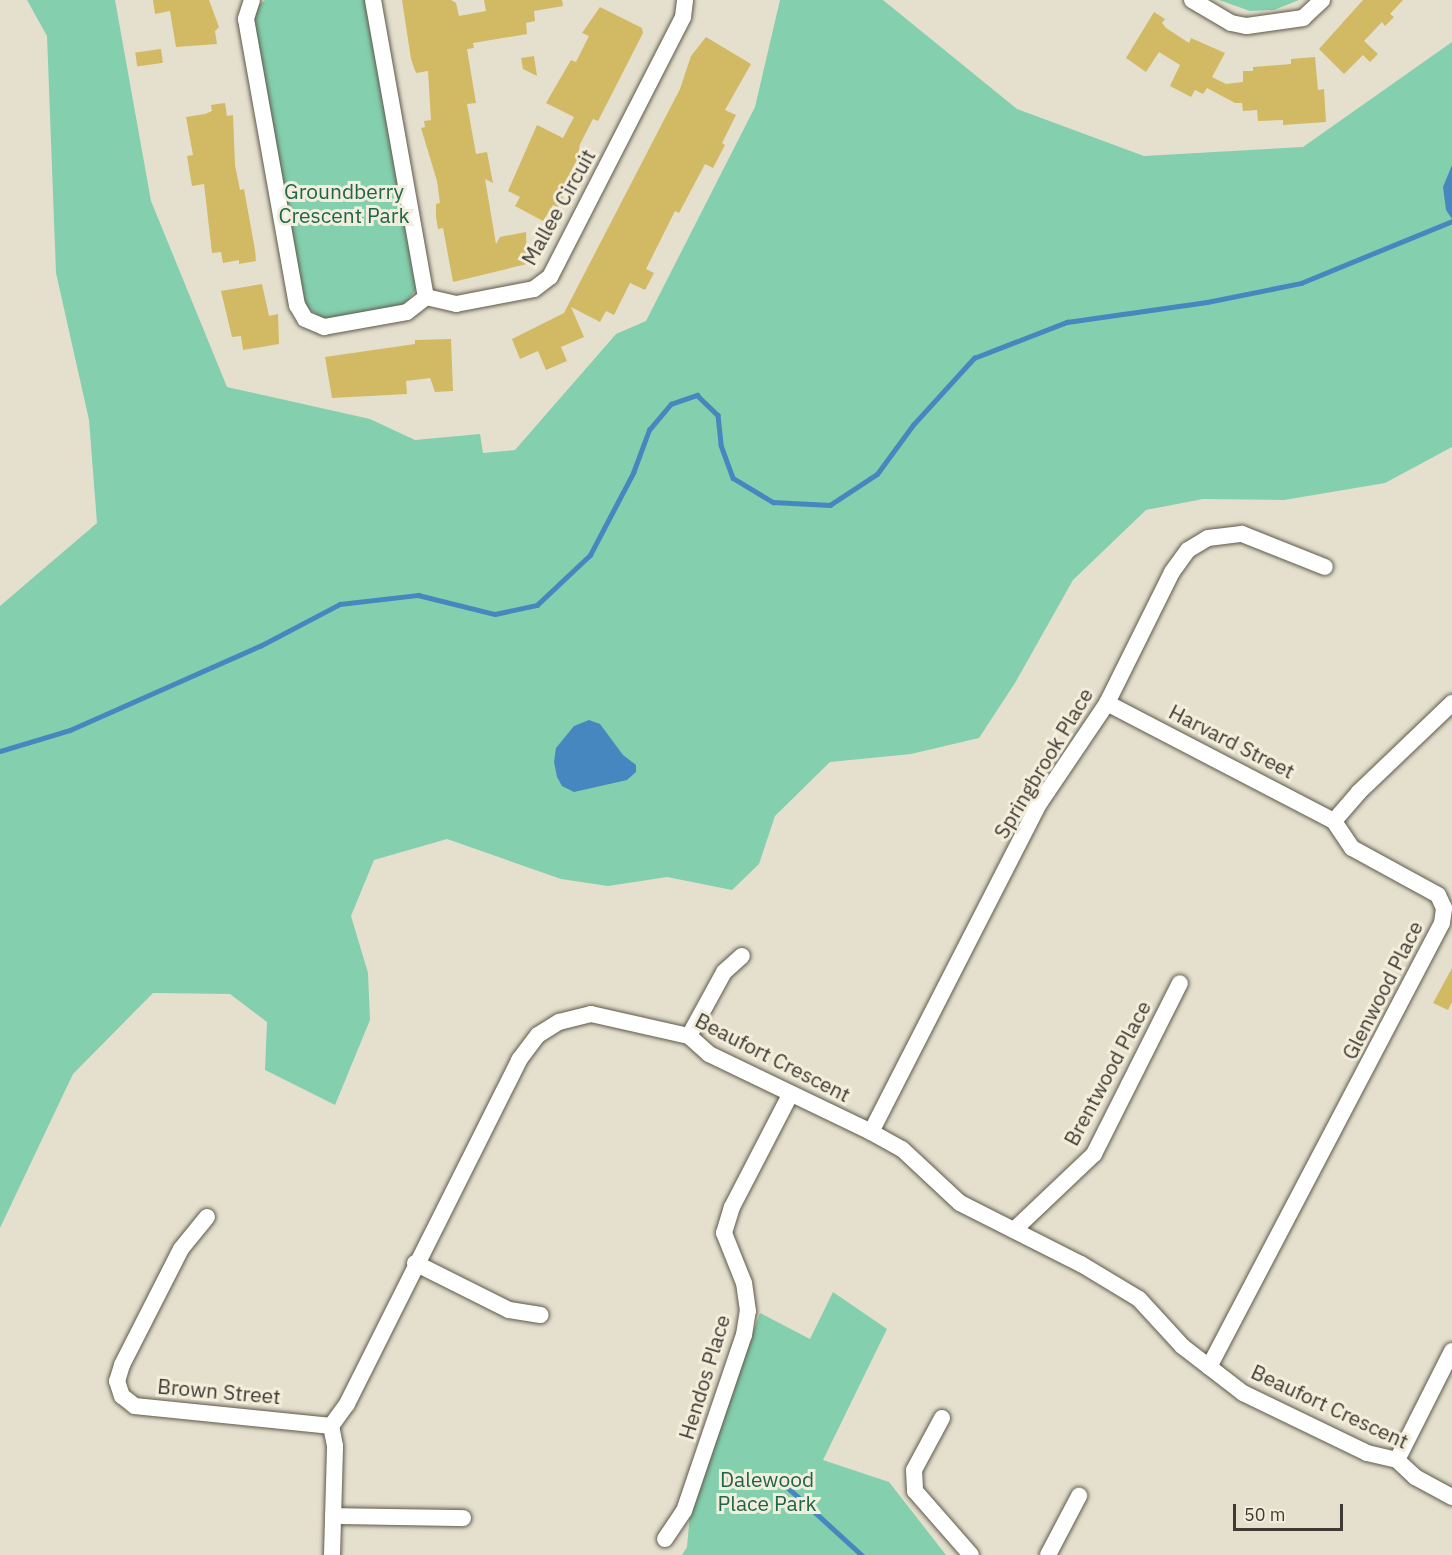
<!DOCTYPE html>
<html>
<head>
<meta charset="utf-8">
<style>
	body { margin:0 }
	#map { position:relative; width:1452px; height:1555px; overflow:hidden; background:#e5e0ce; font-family:"IBM Plex Sans",sans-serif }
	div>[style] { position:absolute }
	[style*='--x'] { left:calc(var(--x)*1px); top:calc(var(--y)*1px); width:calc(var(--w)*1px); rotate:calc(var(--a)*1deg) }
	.green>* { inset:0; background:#84cfae }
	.water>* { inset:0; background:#4687c0 }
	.stream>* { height:4.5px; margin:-2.25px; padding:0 2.25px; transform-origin:2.25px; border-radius:2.25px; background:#4687c0 }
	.building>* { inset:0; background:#d2b964; transform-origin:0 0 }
	.roads { filter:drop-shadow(0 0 2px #5e594a) drop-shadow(0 0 2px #5e594a) }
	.minor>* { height:16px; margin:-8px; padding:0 8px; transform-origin:8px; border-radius:8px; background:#fff }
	span { translate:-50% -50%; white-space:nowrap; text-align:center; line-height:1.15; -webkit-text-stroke:6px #f3eddb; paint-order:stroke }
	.park-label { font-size:21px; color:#1d664c }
	.street-label { font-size:21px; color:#3d3b34 }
	.scale { position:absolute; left:1233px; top:1504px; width:110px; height:27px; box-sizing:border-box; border:3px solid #3d3b34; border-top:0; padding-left:8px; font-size:18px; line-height:21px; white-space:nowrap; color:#3d3b34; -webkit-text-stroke:4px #f3eddb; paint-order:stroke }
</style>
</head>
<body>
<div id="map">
	<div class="green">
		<div style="clip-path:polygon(27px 0,115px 0,151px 201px,227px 387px,370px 419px,415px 440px,480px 434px,483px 453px,515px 450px,616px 334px,646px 321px,755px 107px,780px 0,883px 0,1017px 109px,1144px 156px,1303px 147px,1452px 42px,1452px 447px,1385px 483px,1284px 500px,1203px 499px,1146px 510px,1073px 580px,1015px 683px,979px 738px,911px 754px,830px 762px,775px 816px,759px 864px,732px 890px,667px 877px,608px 886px,561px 879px,447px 839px,374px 860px,351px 916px,368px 973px,370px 1020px,335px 1105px,265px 1070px,267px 1022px,230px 994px,153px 993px,73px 1074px,0 1228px,0 606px,97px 523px,89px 420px,56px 273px,47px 36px)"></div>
		<div style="clip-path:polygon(365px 0,416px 289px,404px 306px,323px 319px,303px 304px,253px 24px,259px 5px,265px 0)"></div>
		<div style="clip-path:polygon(1219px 0,1299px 0,1274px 10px,1250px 11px)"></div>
		<div style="clip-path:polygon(833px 1292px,887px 1329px,823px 1460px,889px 1482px,946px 1555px,682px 1555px,687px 1547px,690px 1514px,760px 1313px,810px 1339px)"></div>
	</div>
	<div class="water">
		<div style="clip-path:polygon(1452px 165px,1452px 219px,1446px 210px,1443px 187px)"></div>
		<div style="clip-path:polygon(589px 720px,600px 724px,623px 755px,636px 765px,636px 772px,627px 780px,574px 792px,562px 786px,557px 777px,554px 762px,556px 748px,574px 726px)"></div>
	</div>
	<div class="stream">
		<div style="--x:0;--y:751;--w:73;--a:-16.7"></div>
		<div style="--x:70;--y:730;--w:208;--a:-23.9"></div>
		<div style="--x:260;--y:646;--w:90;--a:-27.7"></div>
		<div style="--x:340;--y:604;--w:79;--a:-6.6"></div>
		<div style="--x:418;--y:595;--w:79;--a:13.9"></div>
		<div style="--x:495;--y:614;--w:43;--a:-12.1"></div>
		<div style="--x:537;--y:605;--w:73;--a:-43.3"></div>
		<div style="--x:590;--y:555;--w:93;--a:-62.3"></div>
		<div style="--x:633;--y:473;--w:46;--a:-69.6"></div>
		<div style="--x:649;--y:430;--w:34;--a:-50"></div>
		<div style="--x:671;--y:404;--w:28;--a:-19"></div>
		<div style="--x:697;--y:395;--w:29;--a:44"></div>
		<div style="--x:718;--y:415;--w:30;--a:84"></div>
		<div style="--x:721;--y:445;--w:35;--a:70"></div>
		<div style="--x:733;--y:478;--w:47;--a:31"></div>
		<div style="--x:773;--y:502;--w:57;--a:3"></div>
		<div style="--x:830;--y:505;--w:56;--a:-33.4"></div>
		<div style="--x:877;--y:474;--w:61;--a:-53.7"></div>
		<div style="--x:913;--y:425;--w:91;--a:-47.7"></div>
		<div style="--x:974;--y:358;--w:100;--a:-21.2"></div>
		<div style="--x:1067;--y:322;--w:141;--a:-8.1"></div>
		<div style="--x:1207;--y:302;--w:96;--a:-11.4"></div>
		<div style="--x:1301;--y:283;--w:163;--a:-22.3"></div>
		<div style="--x:785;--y:1485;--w:104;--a:42.3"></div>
	</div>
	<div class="building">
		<div style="clip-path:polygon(153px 0,209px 0,219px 27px,215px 31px,217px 44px,176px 47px,170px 11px,155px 14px)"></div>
		<div style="clip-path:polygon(402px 0,451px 0,456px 3px,459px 16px,486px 11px,484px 0,562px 0,563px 6px,534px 11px,535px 21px,526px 23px,527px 34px,473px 43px,474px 48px,467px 49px,476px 103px,467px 104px,476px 154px,487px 152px,493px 183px,485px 179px,496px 244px,500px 237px,526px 232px,527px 264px,453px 282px,443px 228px,438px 229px,436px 217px,436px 204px,440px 203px,437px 181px,421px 128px,425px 127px,424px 121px,431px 120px,428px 71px,416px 73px,411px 59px)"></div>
		<div style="clip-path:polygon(1363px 0,1403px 0,1390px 14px,1394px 17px,1385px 26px,1382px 22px,1364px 41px,1378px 54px,1370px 62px,1363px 55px,1344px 74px,1319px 49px)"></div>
		<div style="clip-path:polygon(600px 7px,642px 28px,643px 33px,598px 121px,593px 119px,580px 144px,578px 155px,584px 158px,577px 172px,558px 207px,553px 205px,543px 221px,515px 206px,520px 197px,508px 191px,537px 125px,563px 138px,574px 117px,546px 103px,571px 60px,576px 62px,589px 36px,582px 33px)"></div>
		<div style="clip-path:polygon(1154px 12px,1165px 19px,1162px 23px,1166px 28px,1189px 43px,1191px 38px,1225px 53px,1212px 77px,1226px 84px,1243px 82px,1243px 71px,1253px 71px,1253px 67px,1291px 64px,1291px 59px,1315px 57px,1318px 90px,1324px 89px,1326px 122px,1283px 125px,1283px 120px,1258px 121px,1257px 110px,1243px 111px,1242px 103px,1235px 103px,1207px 88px,1203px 94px,1195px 90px,1191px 97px,1170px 86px,1180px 65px,1159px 52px,1146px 72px,1126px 58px)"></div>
		<div style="clip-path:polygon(706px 37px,751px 64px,725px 110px,736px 115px,722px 143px,725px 145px,713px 168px,705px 164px,679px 213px,675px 211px,646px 269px,654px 273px,645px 290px,630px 283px,614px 315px,606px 311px,600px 322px,571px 307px,584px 337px,561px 347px,567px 361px,546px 370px,538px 351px,520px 359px,512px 339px,564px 313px,680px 89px,691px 56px)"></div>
		<div style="left:161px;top:49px;width:14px;height:26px;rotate:82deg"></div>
		<div style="clip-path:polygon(534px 56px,537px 76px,523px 69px,521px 58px)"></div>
		<div style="clip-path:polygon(225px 103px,227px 116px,233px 115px,235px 165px,240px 190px,244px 189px,255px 250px,256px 261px,239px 264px,239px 260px,223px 263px,221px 252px,212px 253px,204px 184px,192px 186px,187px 156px,193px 155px,186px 117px,205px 114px,212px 111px,211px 105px)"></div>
		<div style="clip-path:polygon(262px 284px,269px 316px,278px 314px,279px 344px,243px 350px,241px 336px,232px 337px,221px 291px)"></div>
		<div style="clip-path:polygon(451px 339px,453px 391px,435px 392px,430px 378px,406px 381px,407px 394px,332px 398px,325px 357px,415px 344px,415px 340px)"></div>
		<div style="clip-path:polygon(1452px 968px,1452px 1002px,1448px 1010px,1433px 1003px)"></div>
	</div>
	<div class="roads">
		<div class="minor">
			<div style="--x:252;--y:0;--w:20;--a:108"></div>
			<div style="--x:246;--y:19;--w:291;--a:79.9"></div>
			<div style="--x:297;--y:305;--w:16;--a:60"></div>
			<div style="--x:305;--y:319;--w:21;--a:23"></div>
			<div style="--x:324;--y:327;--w:84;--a:-10.2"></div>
			<div style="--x:407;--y:312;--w:24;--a:-38"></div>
			<div style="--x:373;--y:0;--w:302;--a:79.9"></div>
			<div style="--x:1192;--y:0;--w:45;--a:30.5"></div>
			<div style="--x:1231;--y:23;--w:16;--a:11"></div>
			<div style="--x:1247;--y:26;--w:57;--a:-8.1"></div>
			<div style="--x:1303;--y:18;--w:26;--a:-43"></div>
			<div style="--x:426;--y:297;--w:31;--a:13"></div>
			<div style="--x:456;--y:304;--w:79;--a:-10.9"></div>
			<div style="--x:534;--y:289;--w:20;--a:-37"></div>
			<div style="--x:550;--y:277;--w:292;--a:-62.9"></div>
			<div style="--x:683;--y:17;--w:17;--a:-83"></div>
			<div style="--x:1107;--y:703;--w:256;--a:27.5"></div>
			<div style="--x:689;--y:1036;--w:73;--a:-61.3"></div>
			<div style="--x:724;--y:972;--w:24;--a:-42"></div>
			<div style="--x:871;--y:1132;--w:369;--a:-62.9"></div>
			<div style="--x:1039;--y:804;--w:122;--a:-56"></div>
			<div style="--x:1107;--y:703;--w:146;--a:-63.6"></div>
			<div style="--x:1172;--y:572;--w:27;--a:-54"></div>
			<div style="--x:1188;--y:550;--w:23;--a:-31"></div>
			<div style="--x:1208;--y:538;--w:34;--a:-7"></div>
			<div style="--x:1242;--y:534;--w:89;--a:21.7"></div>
			<div style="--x:207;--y:1217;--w:41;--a:129.1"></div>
			<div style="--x:181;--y:1249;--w:130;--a:117"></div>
			<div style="--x:122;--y:1365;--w:17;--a:107"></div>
			<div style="--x:117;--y:1381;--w:16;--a:72"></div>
			<div style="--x:122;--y:1396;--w:16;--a:38"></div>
			<div style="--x:135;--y:1406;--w:197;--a:5.8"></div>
			<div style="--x:1014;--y:1230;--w:110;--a:-43.5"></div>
			<div style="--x:1094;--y:1154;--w:191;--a:-63.3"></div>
			<div style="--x:415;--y:1263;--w:105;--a:26.6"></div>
			<div style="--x:509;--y:1310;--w:32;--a:9"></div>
			<div style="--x:1209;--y:1367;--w:501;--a:-62.31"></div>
			<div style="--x:1442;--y:923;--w:15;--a:-82"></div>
			<div style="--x:1444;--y:908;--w:14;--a:-115"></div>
			<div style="--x:1438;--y:895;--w:98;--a:-151.3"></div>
			<div style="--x:1352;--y:848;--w:32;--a:-124"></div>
			<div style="--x:1334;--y:821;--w:38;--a:-49"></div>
			<div style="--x:1359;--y:792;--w:129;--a:-43.7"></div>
			<div style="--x:942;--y:1418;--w:59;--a:118.3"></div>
			<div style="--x:914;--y:1470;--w:21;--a:87"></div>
			<div style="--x:915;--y:1491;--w:85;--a:48.8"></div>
			<div style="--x:1397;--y:1460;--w:122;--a:-63.2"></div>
			<div style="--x:333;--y:1516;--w:130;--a:0.9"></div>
			<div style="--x:665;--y:1539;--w:34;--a:-56"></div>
			<div style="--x:684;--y:1511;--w:186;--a:-71.2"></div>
			<div style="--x:744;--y:1335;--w:24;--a:-81"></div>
			<div style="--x:748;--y:1311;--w:28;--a:-98"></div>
			<div style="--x:744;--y:1283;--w:54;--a:-111.8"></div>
			<div style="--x:724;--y:1233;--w:27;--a:-73"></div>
			<div style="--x:732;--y:1207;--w:126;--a:-62.6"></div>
			<div style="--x:332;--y:1555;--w:109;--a:-88.4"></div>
			<div style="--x:335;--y:1446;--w:20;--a:-101"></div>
			<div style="--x:331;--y:1426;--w:27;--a:-54"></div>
			<div style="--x:347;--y:1404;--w:385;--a:-63.4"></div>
			<div style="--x:519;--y:1060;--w:31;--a:-53"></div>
			<div style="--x:538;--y:1035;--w:25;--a:-32"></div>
			<div style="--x:559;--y:1022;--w:33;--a:-14"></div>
			<div style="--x:591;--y:1014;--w:100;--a:12.7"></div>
			<div style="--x:689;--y:1036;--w:27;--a:42"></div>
			<div style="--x:709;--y:1054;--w:180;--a:25.7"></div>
			<div style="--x:871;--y:1132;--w:35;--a:29"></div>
			<div style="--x:902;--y:1149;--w:79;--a:43"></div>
			<div style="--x:960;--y:1203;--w:136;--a:26.8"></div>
			<div style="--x:1081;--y:1264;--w:68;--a:31.1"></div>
			<div style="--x:1139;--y:1299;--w:64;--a:47.5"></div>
			<div style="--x:1182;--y:1346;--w:77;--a:37.6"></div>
			<div style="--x:1243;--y:1393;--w:138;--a:25.8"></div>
			<div style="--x:1367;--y:1453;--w:31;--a:13"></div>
			<div style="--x:1397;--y:1460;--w:25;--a:43"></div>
			<div style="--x:1415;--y:1477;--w:42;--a:28.4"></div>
			<div style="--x:1048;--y:1555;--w:67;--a:-62.3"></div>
		</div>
	</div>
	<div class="park-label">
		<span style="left:344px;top:203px">Groundberry<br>Crescent Park</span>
		<span style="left:767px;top:1491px">Dalewood<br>Place Park</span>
	</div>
	<div class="street-label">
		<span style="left:558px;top:207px;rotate:-61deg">Mallee Circuit</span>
		<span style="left:1232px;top:741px;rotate:27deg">Harvard Street</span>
		<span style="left:1043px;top:763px;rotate:-59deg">Springbrook Place</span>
		<span style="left:1382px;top:990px;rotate:-63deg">Glenwood Place</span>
		<span style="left:773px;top:1057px;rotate:27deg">Beaufort Crescent</span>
		<span style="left:1107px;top:1073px;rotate:-62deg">Brentwood Place</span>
		<span style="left:704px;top:1377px;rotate:-73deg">Hendos Place</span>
		<span style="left:219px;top:1391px;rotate:5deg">Brown Street</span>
		<span style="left:1330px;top:1406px;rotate:25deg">Beaufort Crescent</span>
	</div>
	<div class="scale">50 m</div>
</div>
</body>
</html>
